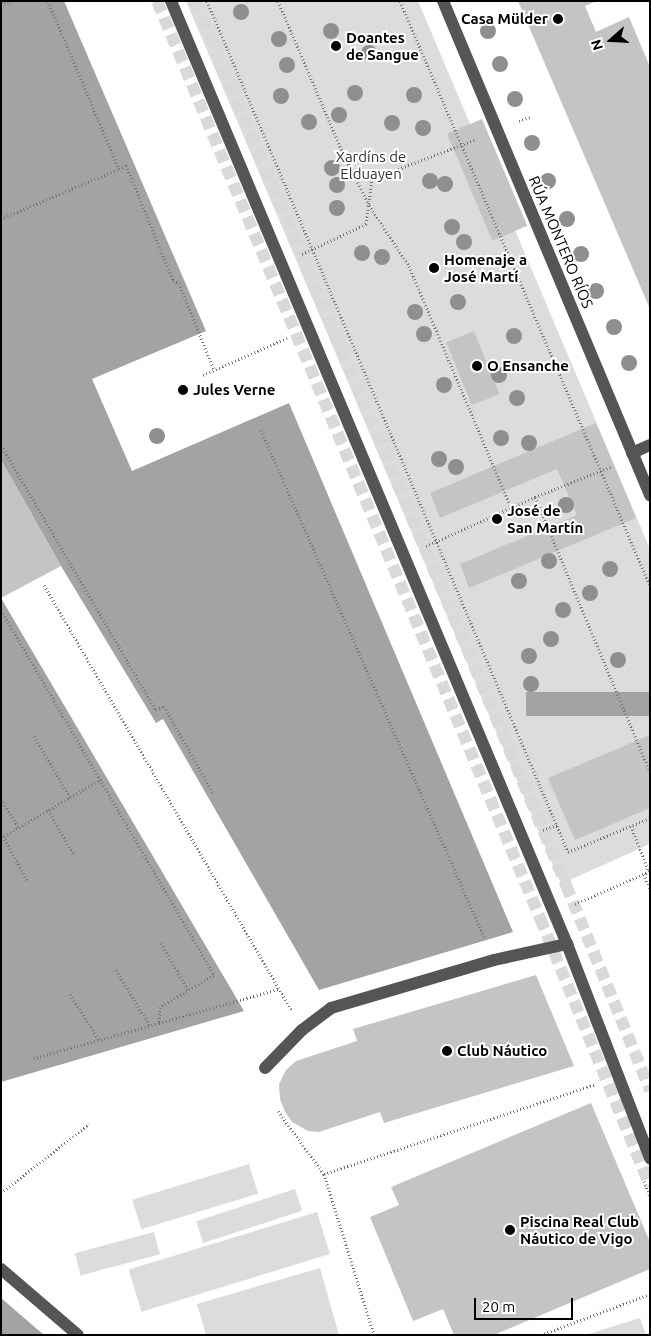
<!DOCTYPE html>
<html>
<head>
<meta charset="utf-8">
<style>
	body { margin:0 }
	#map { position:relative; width:651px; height:1336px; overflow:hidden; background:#fff; font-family:Ubuntu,sans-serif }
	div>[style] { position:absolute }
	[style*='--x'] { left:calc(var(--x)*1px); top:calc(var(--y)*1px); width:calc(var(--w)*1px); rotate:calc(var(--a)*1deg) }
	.green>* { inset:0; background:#dcdcdc; transform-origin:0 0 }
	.water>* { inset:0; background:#a3a3a3; transform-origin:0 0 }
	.building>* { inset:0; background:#c4c4c4; transform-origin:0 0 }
	.major-tunnel>* { height:12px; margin-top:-6px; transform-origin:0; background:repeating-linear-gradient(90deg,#d9d9d9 0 12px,transparent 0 18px) }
	.path>* { height:3px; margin-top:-1.5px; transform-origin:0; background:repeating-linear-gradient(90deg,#777 0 1px,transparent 0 3.5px) }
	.minor>* { height:12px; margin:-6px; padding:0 6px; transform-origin:6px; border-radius:6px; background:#555 }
	.trees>* { width:16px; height:16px; margin:-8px; border-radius:50%; background:#8f8f8f }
	.dots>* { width:14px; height:14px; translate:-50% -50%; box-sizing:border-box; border:2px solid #fff; border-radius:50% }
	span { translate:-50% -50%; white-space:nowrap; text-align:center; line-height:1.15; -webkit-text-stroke:4px #fff; paint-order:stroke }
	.poi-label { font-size:15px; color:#000; font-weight:700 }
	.right { translate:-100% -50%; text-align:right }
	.left { translate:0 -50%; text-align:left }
	.park-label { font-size:15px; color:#333 }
	.street-label { font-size:15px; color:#000 }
	.frame { position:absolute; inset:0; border:2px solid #000; pointer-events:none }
	.north { position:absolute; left:586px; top:15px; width:50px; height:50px; -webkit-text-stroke:4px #fff; paint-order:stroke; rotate:251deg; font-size:14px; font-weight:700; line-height:20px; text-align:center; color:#000 }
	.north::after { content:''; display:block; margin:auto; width:18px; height:22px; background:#000; clip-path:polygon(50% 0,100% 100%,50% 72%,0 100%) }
	.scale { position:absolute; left:474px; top:1298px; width:99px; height:22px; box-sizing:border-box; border:2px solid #000; border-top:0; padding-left:6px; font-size:15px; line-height:18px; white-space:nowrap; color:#000; -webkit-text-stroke:4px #fff; paint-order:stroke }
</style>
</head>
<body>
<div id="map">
	<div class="green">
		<div style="clip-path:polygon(186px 1px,418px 1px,650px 549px,650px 844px,561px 884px)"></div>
		<div style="left:249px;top:1164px;width:31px;height:122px;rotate:73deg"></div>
		<div style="left:295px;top:1189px;width:23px;height:104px;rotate:72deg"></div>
		<div style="left:317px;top:1212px;width:44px;height:197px;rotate:73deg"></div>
		<div style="left:154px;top:1232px;width:23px;height:82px;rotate:75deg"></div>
		<div style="clip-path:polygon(320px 1268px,339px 1335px,206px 1335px,197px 1304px)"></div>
		<div style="clip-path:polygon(640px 1318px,646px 1335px,585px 1335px)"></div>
	</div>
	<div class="water">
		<div style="clip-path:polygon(1px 1px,64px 1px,206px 331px,92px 379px,132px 471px,289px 403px,513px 932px,319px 990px,163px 719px,156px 723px,61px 566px,1px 460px)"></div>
		<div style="clip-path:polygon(1px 598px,244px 1011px,1px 1082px)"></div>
		<div style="left:650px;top:692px;width:24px;height:124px;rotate:90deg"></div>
		<div style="clip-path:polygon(1px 1298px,44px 1335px,1px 1335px)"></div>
	</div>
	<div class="building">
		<div style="clip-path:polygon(518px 1px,597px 1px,585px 6px,596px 32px,629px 17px,650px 67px,650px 309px)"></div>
		<div style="left:482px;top:119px;width:116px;height:38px;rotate:67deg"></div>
		<div style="left:474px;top:331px;width:68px;height:30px;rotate:68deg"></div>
		<div style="clip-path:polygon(596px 423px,636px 518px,469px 588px,460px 564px,577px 515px,557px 469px,440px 518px,430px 493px)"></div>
		<div style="clip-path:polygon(1px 460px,61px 566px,1px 598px)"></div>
		<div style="clip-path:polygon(650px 735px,650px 808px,575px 840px,548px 778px)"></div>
		<div style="clip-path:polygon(536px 975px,574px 1066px,384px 1123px,380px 1112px,319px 1132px,308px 1131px,292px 1122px,285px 1112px,280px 1099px,279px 1084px,286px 1070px,296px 1061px,357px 1041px,353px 1029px)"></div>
		<div style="clip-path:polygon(591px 1103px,650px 1242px,650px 1269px,494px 1335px,454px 1335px,443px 1309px,413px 1321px,370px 1217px,399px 1205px,391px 1187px)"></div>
	</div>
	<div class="major-tunnel">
		<div style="--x:157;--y:1;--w:994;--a:67.33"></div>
		<div style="--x:540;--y:918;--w:290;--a:67.7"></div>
		<div style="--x:195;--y:1;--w:959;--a:67.23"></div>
		<div style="--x:566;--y:885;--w:222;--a:67.7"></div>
	</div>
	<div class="path">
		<div style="--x:48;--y:1;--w:182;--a:67.1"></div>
		<div style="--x:119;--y:169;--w:8;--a:-30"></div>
		<div style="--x:126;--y:165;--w:124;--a:67.8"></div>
		<div style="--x:173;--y:280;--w:7;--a:27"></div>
		<div style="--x:179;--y:283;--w:94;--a:68.1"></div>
		<div style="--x:207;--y:1;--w:924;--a:67.01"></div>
		<div style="--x:568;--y:852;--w:89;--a:-22.5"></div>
		<div style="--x:278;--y:1;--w:163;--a:66.9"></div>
		<div style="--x:342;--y:151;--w:60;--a:63.4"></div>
		<div style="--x:369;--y:205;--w:73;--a:56.7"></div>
		<div style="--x:409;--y:266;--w:263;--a:67.1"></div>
		<div style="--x:400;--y:1;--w:636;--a:66.86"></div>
		<div style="--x:1;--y:5;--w:11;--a:-22"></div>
		<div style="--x:519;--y:121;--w:12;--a:-20"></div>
		<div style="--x:1;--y:219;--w:128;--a:-23"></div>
		<div style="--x:302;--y:254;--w:71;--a:-25.1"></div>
		<div style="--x:366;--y:224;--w:45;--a:-82.4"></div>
		<div style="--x:372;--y:179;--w:112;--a:-20.9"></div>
		<div style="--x:203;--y:375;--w:92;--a:-23.8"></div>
		<div style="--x:261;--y:430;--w:556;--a:66.25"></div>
		<div style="--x:1;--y:445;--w:307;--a:59.7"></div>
		<div style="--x:156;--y:710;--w:9;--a:-27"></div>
		<div style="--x:164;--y:706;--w:100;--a:60.6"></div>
		<div style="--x:535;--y:497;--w:298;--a:67.3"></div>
		<div style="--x:426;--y:546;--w:120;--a:-24.2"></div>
		<div style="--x:535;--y:497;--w:84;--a:-21.7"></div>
		<div style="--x:44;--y:585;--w:492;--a:59.8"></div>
		<div style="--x:1;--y:610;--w:423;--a:59.7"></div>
		<div style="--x:214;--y:975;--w:63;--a:149.3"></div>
		<div style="--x:160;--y:1007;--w:16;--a:94"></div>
		<div style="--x:159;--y:1023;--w:133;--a:164.3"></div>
		<div style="--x:34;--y:736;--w:71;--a:59.5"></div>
		<div style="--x:1;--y:799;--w:34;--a:58"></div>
		<div style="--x:48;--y:810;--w:52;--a:60"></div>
		<div style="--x:631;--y:826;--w:49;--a:68.6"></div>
		<div style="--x:543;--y:830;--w:15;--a:-20"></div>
		<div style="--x:3;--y:836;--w:50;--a:61.4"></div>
		<div style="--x:1;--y:838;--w:116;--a:-30.5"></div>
		<div style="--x:644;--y:874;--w:16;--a:68"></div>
		<div style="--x:575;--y:904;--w:82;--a:-23.7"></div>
		<div style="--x:161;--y:943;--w:54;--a:60.1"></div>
		<div style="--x:116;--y:970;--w:66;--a:58.7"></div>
		<div style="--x:70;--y:994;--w:54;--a:57.8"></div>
		<div style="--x:159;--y:1023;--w:124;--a:-15.9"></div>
		<div style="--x:278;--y:1111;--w:78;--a:53.9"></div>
		<div style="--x:324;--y:1174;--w:169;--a:72.7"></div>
		<div style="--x:324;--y:1174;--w:287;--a:-18.3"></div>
		<div style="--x:644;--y:1181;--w:17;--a:69"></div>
		<div style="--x:1;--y:1193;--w:112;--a:-38.1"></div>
		<div style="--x:541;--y:1335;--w:116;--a:-20.6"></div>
	</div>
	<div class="minor">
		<div style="--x:171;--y:1;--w:1023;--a:67.22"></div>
		<div style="--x:567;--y:944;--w:230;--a:68.8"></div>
		<div style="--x:443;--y:1;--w:536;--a:67.26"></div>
		<div style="--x:632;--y:453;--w:20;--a:-24"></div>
		<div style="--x:265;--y:1068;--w:53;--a:-45.8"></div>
		<div style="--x:302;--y:1030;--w:36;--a:-37"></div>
		<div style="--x:331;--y:1008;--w:170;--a:-16.4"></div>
		<div style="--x:494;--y:960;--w:75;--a:-12.4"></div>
		<div style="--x:1;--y:1269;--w:101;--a:40.6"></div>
	</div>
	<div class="trees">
		<div style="left:241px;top:12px"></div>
		<div style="left:331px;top:31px"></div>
		<div style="left:488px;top:31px"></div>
		<div style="left:279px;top:39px"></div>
		<div style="left:369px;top:53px"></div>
		<div style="left:500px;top:64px"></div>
		<div style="left:287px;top:65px"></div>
		<div style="left:355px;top:93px"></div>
		<div style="left:414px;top:95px"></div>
		<div style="left:281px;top:96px"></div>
		<div style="left:515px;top:99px"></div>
		<div style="left:339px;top:115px"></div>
		<div style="left:309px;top:122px"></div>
		<div style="left:392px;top:123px"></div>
		<div style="left:423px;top:128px"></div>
		<div style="left:532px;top:143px"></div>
		<div style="left:332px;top:168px"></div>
		<div style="left:430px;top:181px"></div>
		<div style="left:548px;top:181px"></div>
		<div style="left:445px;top:184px"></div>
		<div style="left:337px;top:185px"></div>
		<div style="left:337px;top:208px"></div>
		<div style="left:567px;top:219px"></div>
		<div style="left:452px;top:227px"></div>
		<div style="left:464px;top:242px"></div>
		<div style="left:362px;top:253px"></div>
		<div style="left:581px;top:254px"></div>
		<div style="left:382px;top:257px"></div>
		<div style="left:596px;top:291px"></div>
		<div style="left:458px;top:302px"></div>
		<div style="left:415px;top:312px"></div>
		<div style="left:614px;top:327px"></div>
		<div style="left:424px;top:334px"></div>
		<div style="left:514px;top:336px"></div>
		<div style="left:629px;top:363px"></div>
		<div style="left:499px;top:375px"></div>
		<div style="left:444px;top:385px"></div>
		<div style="left:517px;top:398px"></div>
		<div style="left:157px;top:436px"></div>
		<div style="left:501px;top:438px"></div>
		<div style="left:529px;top:443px"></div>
		<div style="left:439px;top:459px"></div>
		<div style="left:456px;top:467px"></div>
		<div style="left:566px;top:505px"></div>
		<div style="left:549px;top:561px"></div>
		<div style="left:610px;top:569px"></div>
		<div style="left:519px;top:581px"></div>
		<div style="left:590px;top:593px"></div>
		<div style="left:563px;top:610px"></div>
		<div style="left:551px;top:639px"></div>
		<div style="left:529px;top:656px"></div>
		<div style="left:618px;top:660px"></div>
		<div style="left:531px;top:684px"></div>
	</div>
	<div class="dots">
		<div style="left:558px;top:19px;background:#000"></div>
		<div style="left:336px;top:46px;background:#000"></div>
		<div style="left:434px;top:268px;background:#000"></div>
		<div style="left:477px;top:366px;background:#000"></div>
		<div style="left:183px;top:390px;background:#000"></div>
		<div style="left:497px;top:519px;background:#000"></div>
		<div style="left:447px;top:1051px;background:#000"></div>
		<div style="left:510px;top:1230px;background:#000"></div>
	</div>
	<div class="poi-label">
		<span class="right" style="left:548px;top:19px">Casa Mülder</span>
		<span class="left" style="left:346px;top:46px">Doantes<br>de Sangue</span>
		<span class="left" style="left:444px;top:268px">Homenaje a<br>José Martí</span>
		<span class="left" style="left:487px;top:366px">O Ensanche</span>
		<span class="left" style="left:193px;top:390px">Jules Verne</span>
		<span class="left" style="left:507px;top:519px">José de<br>San Martín</span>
		<span class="left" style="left:457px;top:1051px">Club Náutico</span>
		<span class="left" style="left:520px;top:1230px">Piscina Real Club<br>Náutico de Vigo</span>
	</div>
	<div class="park-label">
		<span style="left:371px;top:165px">Xardíns de<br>Elduayen</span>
	</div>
	<div class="street-label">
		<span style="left:561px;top:242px;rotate:67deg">RÚA MONTERO RÍOS</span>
	</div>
	<div class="frame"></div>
	<div class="north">N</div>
	<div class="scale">20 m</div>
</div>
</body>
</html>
